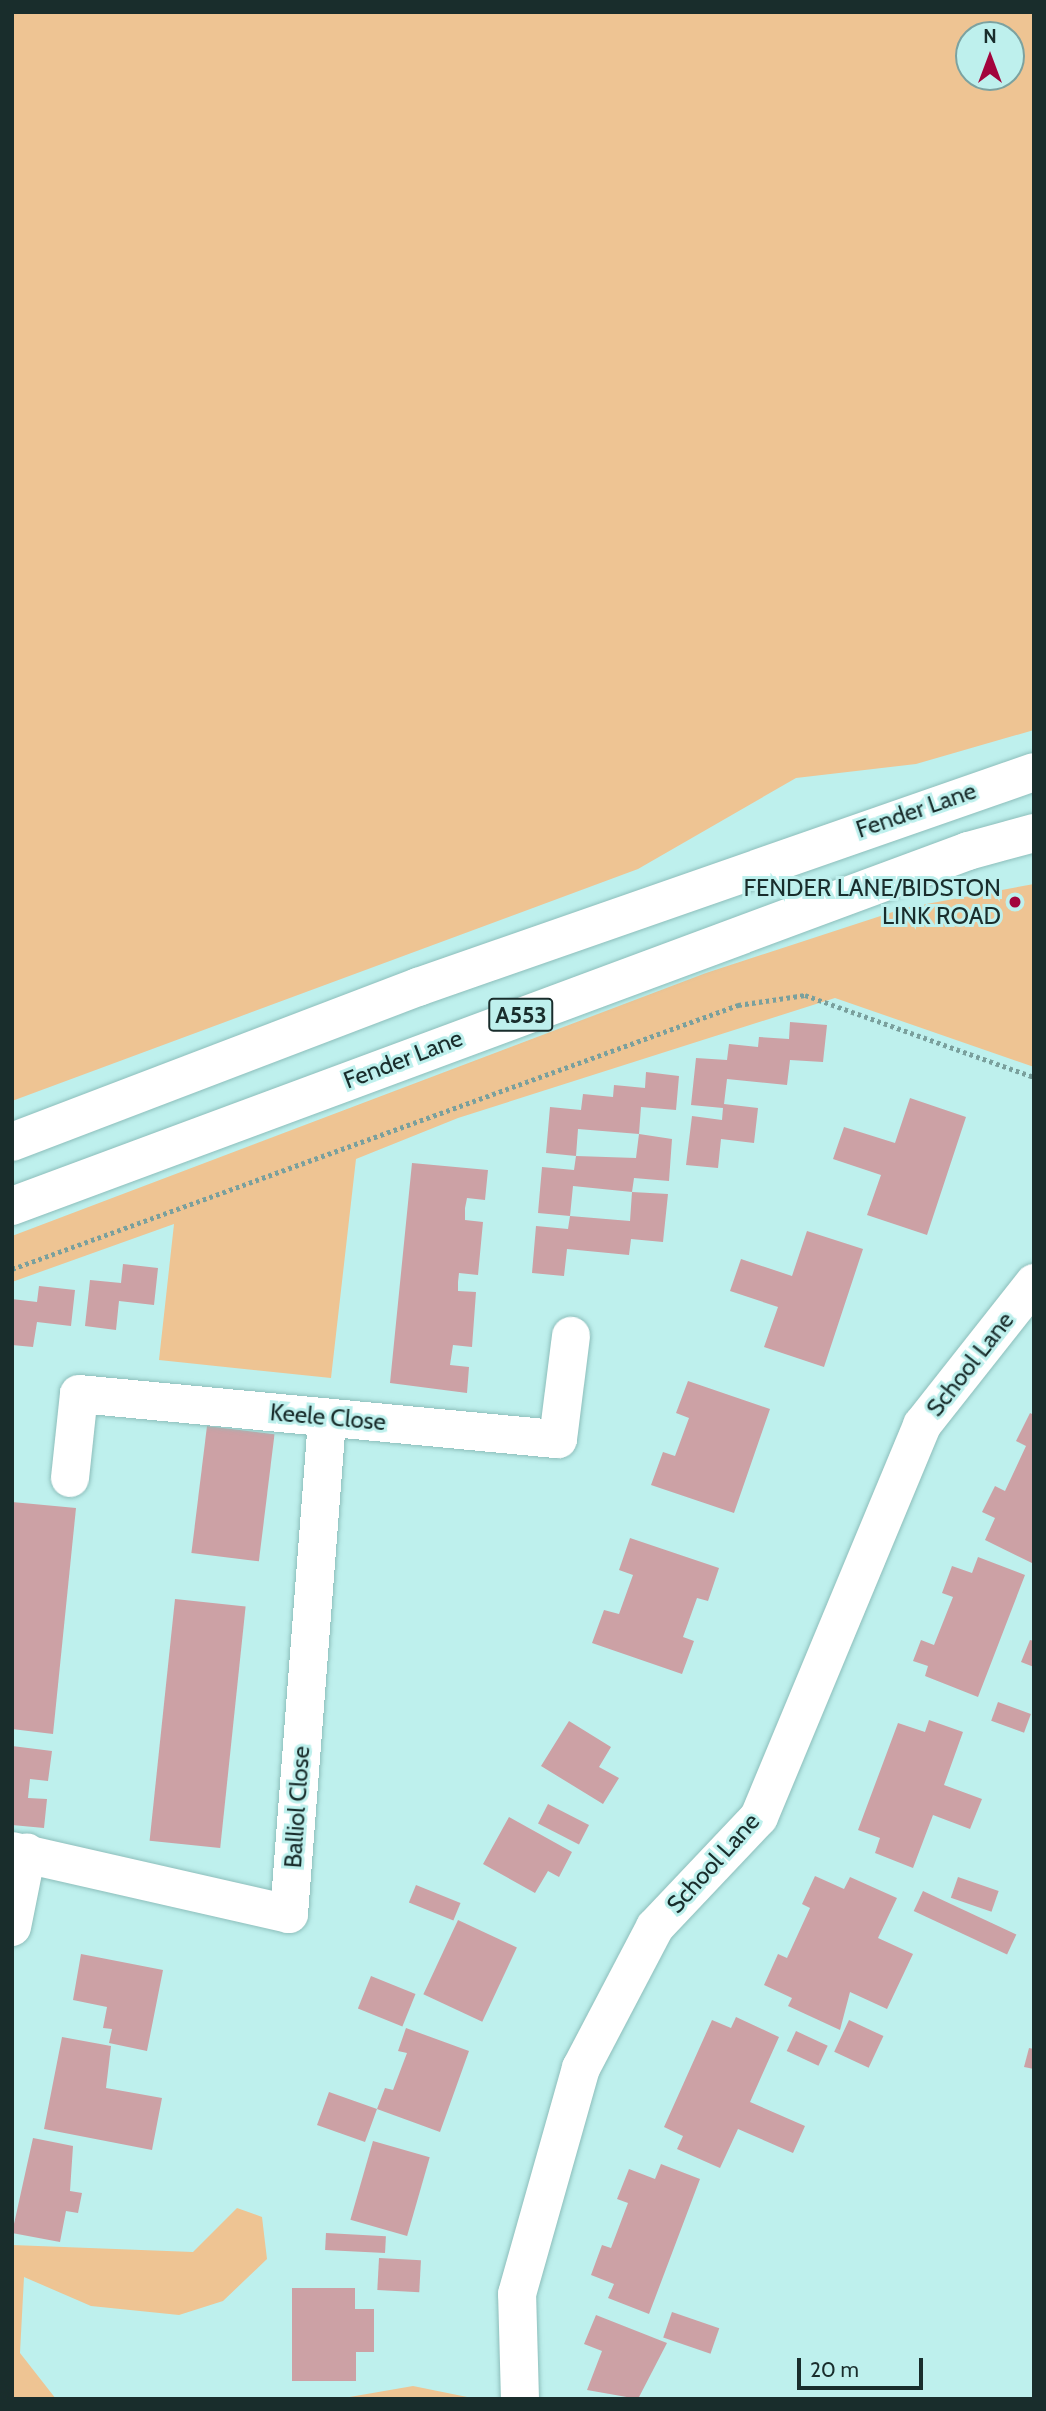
<!DOCTYPE html>
<html>
<head>
<meta charset="utf-8">
<style>
	body { margin:0 }
	#map { position:relative; width:1046px; height:2411px; overflow:hidden; background:#bef0ed; font-family:Cabin,sans-serif }
	div>[style] { position:absolute }
	[style*='--x'] { left:calc(var(--x)*1px); top:calc(var(--y)*1px); width:calc(var(--w)*1px); rotate:calc(var(--a)*1deg) }
	.green>* { inset:0; background:#eec493 }
	.building>* { inset:0; background:#cca1a5; transform-origin:0 0 }
	.path>* { height:4.5px; margin-top:-2.25px; transform-origin:0; background:repeating-linear-gradient(90deg,#7aa09d 0 3.5px,transparent 0 7px) }
	.roads { filter:drop-shadow(0 0 2px #8dbebb) drop-shadow(0 0 2px #8dbebb) }
	.minor>* { height:38px; margin:-19px; padding:0 19px; transform-origin:19px; border-radius:19px; background:#fff }
	.major>* { height:38px; margin:-19px; padding:0 19px; transform-origin:19px; border-radius:19px; background:#fff }
	.dots>* { width:19px; height:19px; translate:-50% -50%; box-sizing:border-box; border:4px solid #bef0ed; border-radius:50% }
	span { translate:-50% -50%; white-space:nowrap; text-align:center; line-height:1.15; -webkit-text-stroke:6px #bef0ed; paint-order:stroke }
	.shield-label span { padding:2px 5px; background:#bef0ed; border:2px solid; border-radius:5px; -webkit-text-stroke-width:0 }
	.shield-label { font-size:23px; color:#192d2c; font-weight:700 }
	.street-label { font-size:24px; color:#192d2c }
	.poi-label { font-size:24px; color:#192d2c }
	.right { translate:-100% -50%; text-align:right }
	.frame { position:absolute; inset:0; border:14px solid #192d2c; pointer-events:none }
	.north { position:absolute; left:955px; top:21px; width:70px; height:70px; box-sizing:border-box; background:#bef0ed; border:2px solid #7ca2a0; border-radius:50%; rotate:0deg; font-size:19px; font-weight:700; line-height:28px; text-align:center; color:#192d2c }
	.north::after { content:''; display:block; margin:auto; width:24px; height:32px; background:#a2043c; clip-path:polygon(50% 0,100% 100%,50% 72%,0 100%) }
	.scale { position:absolute; left:797px; top:2358px; width:126px; height:32px; box-sizing:border-box; border:4px solid #192d2c; border-top:0; padding-left:9px; font-size:21px; line-height:24px; white-space:nowrap; color:#192d2c; -webkit-text-stroke:5px #bef0ed; paint-order:stroke }
</style>
</head>
<body>
<div id="map">
	<div class="green">
		<div style="clip-path:polygon(evenodd,12px 12px,1034px 12px,1034px 730px,916px 764px,796px 778px,638px 869px,12px 1101px,12px 12px,969px 35px,1011px 35px,1011px 77px,969px 77px,969px 35px)"></div>
		<div style="clip-path:polygon(1034px 884px,1034px 1067px,835px 998px,458px 1118px,356px 1159px,331px 1378px,159px 1360px,174px 1224px,12px 1282px,12px 1236px,706px 973px,905px 908px)"></div>
		<div style="clip-path:polygon(237px 2208px,262px 2217px,267px 2259px,223px 2301px,179px 2315px,91px 2306px,24px 2277px,20px 2353px,56px 2399px,12px 2399px,12px 2245px,193px 2252px)"></div>
		<div style="clip-path:polygon(413px 2386px,477px 2399px,338px 2399px)"></div>
	</div>
	<div class="building">
		<div style="clip-path:polygon(790px 1022px,827px 1025px,823px 1062px,790px 1060px,787px 1085px,727px 1079px,724px 1104px,758px 1108px,754px 1143px,721px 1139px,718px 1168px,686px 1165px,692px 1116px,722px 1120px,723px 1108px,691px 1105px,696px 1058px,727px 1060px,729px 1044px,758px 1047px,759px 1037px,789px 1039px)"></div>
		<div style="clip-path:polygon(646px 1072px,679px 1076px,676px 1110px,641px 1107px,639px 1134px,578px 1129px,576px 1156px,546px 1153px,550px 1107px,581px 1110px,583px 1094px,613px 1097px,614px 1085px,645px 1088px)"></div>
		<div style="clip-path:polygon(910px 1098px,966px 1117px,927px 1235px,867px 1215px,881px 1175px,833px 1159px,844px 1127px,895px 1143px)"></div>
		<div style="clip-path:polygon(639px 1134px,672px 1139px,669px 1181px,634px 1178px,632px 1192px,573px 1186px,570px 1216px,538px 1213px,542px 1167px,574px 1170px,576px 1156px,636px 1158px)"></div>
		<div style="clip-path:polygon(412px 1163px,488px 1170px,485px 1200px,467px 1198px,465px 1208px,465px 1220px,483px 1222px,478px 1275px,459px 1273px,458px 1282px,458px 1291px,476px 1292px,472px 1347px,453px 1345px,450px 1365px,469px 1367px,467px 1393px,390px 1383px)"></div>
		<div style="clip-path:polygon(632px 1192px,668px 1194px,663px 1242px,631px 1239px,629px 1255px,567px 1249px,564px 1276px,532px 1273px,536px 1226px,568px 1229px,570px 1216px,630px 1221px)"></div>
		<div style="clip-path:polygon(807px 1231px,863px 1249px,824px 1367px,764px 1347px,778px 1307px,730px 1291px,741px 1259px,792px 1276px)"></div>
		<div style="clip-path:polygon(123px 1264px,158px 1268px,154px 1305px,119px 1301px,116px 1330px,85px 1326px,90px 1280px,121px 1283px)"></div>
		<div style="clip-path:polygon(39px 1286px,75px 1290px,71px 1326px,37px 1322px,33px 1347px,12px 1345px,12px 1299px,37px 1302px)"></div>
		<div style="clip-path:polygon(688px 1381px,770px 1409px,734px 1513px,651px 1485px,663px 1452px,675px 1456px,689px 1418px,676px 1413px)"></div>
		<div style="clip-path:polygon(1030px 1413px,1034px 1415px,1034px 1564px,985px 1540px,995px 1518px,982px 1512px,995px 1486px,1005px 1491px,1026px 1446px,1016px 1441px)"></div>
		<div style="left:207px;top:1426px;width:68px;height:128px;rotate:7deg"></div>
		<div style="clip-path:polygon(12px 1502px,76px 1508px,53px 1734px,12px 1729px)"></div>
		<div style="clip-path:polygon(630px 1538px,719px 1568px,708px 1601px,697px 1598px,683px 1637px,694px 1641px,682px 1674px,592px 1643px,604px 1610px,619px 1614px,633px 1575px,619px 1570px)"></div>
		<div style="clip-path:polygon(978px 1557px,1025px 1575px,978px 1697px,925px 1676px,928px 1666px,913px 1661px,921px 1640px,934px 1645px,953px 1597px,942px 1593px,952px 1566px,972px 1573px)"></div>
		<div style="left:175px;top:1599px;width:71px;height:243px;rotate:6deg"></div>
		<div style="clip-path:polygon(1030px 1640px,1034px 1641px,1034px 1667px,1021px 1662px)"></div>
		<div style="left:998px;top:1702px;width:35px;height:20px;rotate:20deg"></div>
		<div style="clip-path:polygon(929px 1720px,963px 1732px,944px 1785px,982px 1799px,970px 1829px,933px 1815px,913px 1868px,875px 1853px,880px 1838px,858px 1830px,898px 1723px,925px 1732px)"></div>
		<div style="clip-path:polygon(569px 1721px,611px 1747px,599px 1767px,619px 1778px,603px 1804px,541px 1766px)"></div>
		<div style="clip-path:polygon(12px 1746px,52px 1751px,48px 1781px,30px 1779px,28px 1798px,47px 1799px,44px 1828px,12px 1825px)"></div>
		<div style="left:548px;top:1804px;width:46px;height:22px;rotate:27deg"></div>
		<div style="clip-path:polygon(509px 1817px,572px 1852px,559px 1877px,548px 1871px,535px 1893px,483px 1864px)"></div>
		<div style="clip-path:polygon(815px 1876px,844px 1889px,850px 1877px,897px 1898px,878px 1938px,913px 1954px,887px 2009px,850px 1992px,840px 2030px,788px 2006px,792px 1998px,764px 1985px,778px 1954px,787px 1958px,810px 1908px,802px 1904px)"></div>
		<div style="left:958px;top:1877px;width:43px;height:22px;rotate:19deg"></div>
		<div style="left:416px;top:1885px;width:48px;height:19px;rotate:22deg"></div>
		<div style="left:923px;top:1891px;width:103px;height:22px;rotate:25deg"></div>
		<div style="left:458px;top:1920px;width:65px;height:82px;rotate:25deg"></div>
		<div style="clip-path:polygon(81px 1954px,163px 1970px,147px 2051px,109px 2043px,112px 2029px,103px 2028px,107px 2007px,73px 2000px)"></div>
		<div style="left:371px;top:1976px;width:48px;height:35px;rotate:22deg"></div>
		<div style="clip-path:polygon(736px 2017px,779px 2037px,750px 2102px,805px 2126px,793px 2153px,738px 2129px,720px 2168px,677px 2149px,683px 2136px,664px 2127px,712px 2020px,731px 2028px)"></div>
		<div style="left:849px;top:2020px;width:38px;height:35px;rotate:25deg"></div>
		<div style="clip-path:polygon(406px 2028px,469px 2051px,440px 2132px,377px 2109px,365px 2142px,317px 2125px,329px 2092px,377px 2109px,385px 2088px,393px 2090px,407px 2053px,398px 2051px)"></div>
		<div style="left:796px;top:2031px;width:35px;height:22px;rotate:25deg"></div>
		<div style="clip-path:polygon(62px 2037px,111px 2046px,106px 2088px,162px 2098px,152px 2150px,44px 2129px)"></div>
		<div style="clip-path:polygon(1029px 2048px,1034px 2049px,1034px 2069px,1024px 2067px)"></div>
		<div style="clip-path:polygon(33px 2138px,73px 2146px,70px 2191px,82px 2193px,78px 2213px,66px 2211px,60px 2242px,12px 2233px)"></div>
		<div style="left:373px;top:2141px;width:59px;height:82px;rotate:16deg"></div>
		<div style="clip-path:polygon(661px 2164px,700px 2179px,649px 2314px,608px 2298px,614px 2284px,591px 2275px,602px 2245px,611px 2248px,628px 2203px,617px 2199px,629px 2169px,655px 2179px)"></div>
		<div style="left:326px;top:2233px;width:60px;height:17px;rotate:3deg"></div>
		<div style="left:379px;top:2258px;width:42px;height:32px;rotate:3deg"></div>
		<div style="clip-path:polygon(292px 2288px,355px 2288px,355px 2309px,374px 2309px,374px 2352px,356px 2352px,356px 2381px,292px 2381px)"></div>
		<div style="left:672px;top:2312px;width:50px;height:27px;rotate:19deg"></div>
		<div style="clip-path:polygon(596px 2315px,667px 2343px,638px 2399px,587px 2390px,602px 2351px,584px 2344px)"></div>
	</div>
	<div class="path">
		<div style="--x:12;--y:1269;--w:773;--a:-19.98"></div>
		<div style="--x:738;--y:1005;--w:68;--a:-8.5"></div>
		<div style="--x:805;--y:995;--w:243;--a:19.7"></div>
	</div>
	<div class="roads">
		<div class="minor">
			<div style="--x:70;--y:1478;--w:84;--a:-83.9"></div>
			<div style="--x:79;--y:1394;--w:481;--a:5.4"></div>
			<div style="--x:558;--y:1439;--w:104;--a:-82.8"></div>
			<div style="--x:12;--y:1851;--w:284;--a:12.8"></div>
			<div style="--x:289;--y:1914;--w:498;--a:-85.6"></div>
			<div style="--x:12;--y:1927;--w:76;--a:-78.7"></div>
			<div style="--x:520;--y:2399;--w:105;--a:-91.6"></div>
			<div style="--x:517;--y:2294;--w:235;--a:-74.2"></div>
			<div style="--x:581;--y:2068;--w:159;--a:-62.3"></div>
			<div style="--x:655;--y:1927;--w:151;--a:-46.6"></div>
			<div style="--x:759;--y:1817;--w:425;--a:-67.4"></div>
			<div style="--x:922;--y:1425;--w:181;--a:-51.7"></div>
		</div>
		<div class="major">
			<div style="--x:12;--y:1142;--w:435;--a:-20.9"></div>
			<div style="--x:418;--y:987;--w:652;--a:-19.24"></div>
			<div style="--x:12;--y:1206;--w:1020;--a:-20.37"></div>
			<div style="--x:968;--y:851;--w:68;--a:-15.3"></div>
		</div>
	</div>
	<div class="dots">
		<div style="left:1015px;top:902px;background:#a2043c"></div>
	</div>
	<div class="shield-label">
		<span style="left:521px;top:1015px">A553</span>
	</div>
	<div class="street-label">
		<span style="left:916px;top:810px;rotate:-19deg">Fender Lane</span>
		<span style="left:403px;top:1059px;rotate:-21deg">Fender Lane</span>
		<span style="left:970px;top:1364px;rotate:-52deg">School Lane</span>
		<span style="left:328px;top:1417px;rotate:5deg">Keele Close</span>
		<span style="left:297px;top:1807px;rotate:-86deg">Balliol Close</span>
		<span style="left:713px;top:1863px;rotate:-48deg">School Lane</span>
	</div>
	<div class="poi-label">
		<span class="right" style="left:1001px;top:902px">FENDER LANE/BIDSTON<br>LINK ROAD</span>
	</div>
	<div class="frame"></div>
	<div class="north">N</div>
	<div class="scale">20 m</div>
</div>
</body>
</html>
